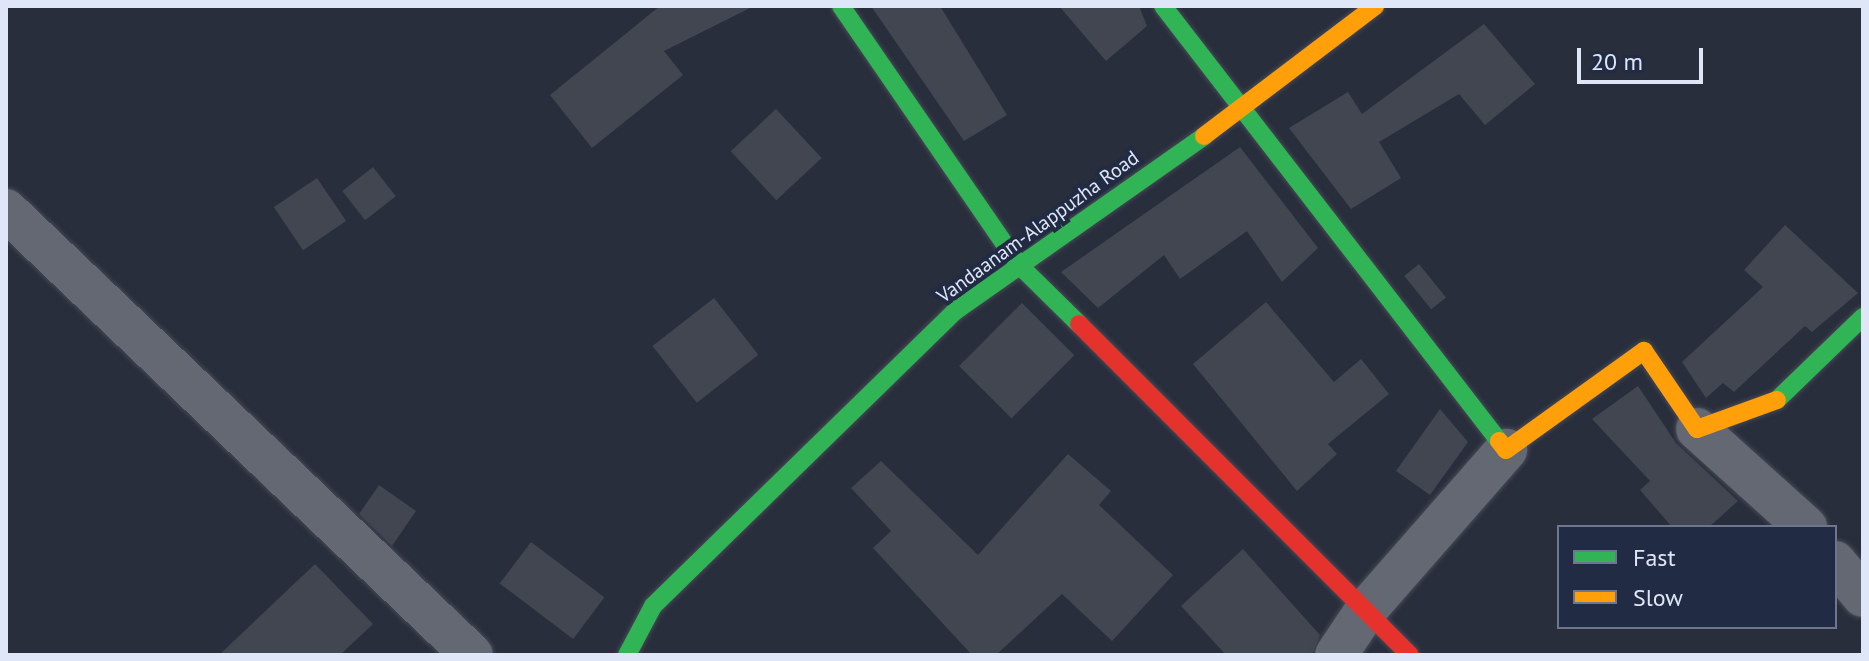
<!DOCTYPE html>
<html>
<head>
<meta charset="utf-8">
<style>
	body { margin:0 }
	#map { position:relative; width:1869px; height:661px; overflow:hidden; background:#292e3c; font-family:"PT Sans",sans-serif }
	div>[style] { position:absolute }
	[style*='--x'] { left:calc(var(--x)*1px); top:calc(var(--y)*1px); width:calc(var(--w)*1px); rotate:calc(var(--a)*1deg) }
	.building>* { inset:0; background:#414651; transform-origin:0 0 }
	.roads { filter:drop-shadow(0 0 2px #454955) drop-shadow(0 0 2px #454955) }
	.street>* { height:42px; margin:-21px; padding:0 21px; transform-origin:21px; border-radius:21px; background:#646873 }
	.fast>* { height:18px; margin:-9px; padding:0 9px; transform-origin:9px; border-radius:9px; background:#30b455 }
	.slow>* { height:18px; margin:-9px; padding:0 9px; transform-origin:9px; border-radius:9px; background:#ff9f0a }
	.jam>* { height:18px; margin:-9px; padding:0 9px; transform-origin:9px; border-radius:9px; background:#e5322d }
	span { translate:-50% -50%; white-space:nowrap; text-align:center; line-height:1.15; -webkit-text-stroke:8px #212b44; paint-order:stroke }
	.street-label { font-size:20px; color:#dfe6f7 }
	.frame { position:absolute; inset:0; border:8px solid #dfe6f7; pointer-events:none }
	.legend { position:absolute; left:1557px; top:525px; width:280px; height:104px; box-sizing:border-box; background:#212b44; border:2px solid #6d768c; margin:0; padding:10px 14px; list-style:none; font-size:24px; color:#dfe6f7 }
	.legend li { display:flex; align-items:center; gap:16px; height:40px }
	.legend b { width:40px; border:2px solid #6d768c }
	.scale { position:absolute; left:1577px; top:48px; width:126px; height:36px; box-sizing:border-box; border:4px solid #dfe6f7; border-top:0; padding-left:10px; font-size:24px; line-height:28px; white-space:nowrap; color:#dfe6f7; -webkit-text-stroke:6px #212b44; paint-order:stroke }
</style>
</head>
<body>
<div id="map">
	<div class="building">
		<div style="clip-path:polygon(660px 6px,754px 6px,664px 51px,683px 75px,592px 148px,550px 95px)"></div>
		<div style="clip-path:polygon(871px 6px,940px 6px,1007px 115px,964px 141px)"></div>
		<div style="clip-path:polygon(1059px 6px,1139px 6px,1147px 26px,1106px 61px)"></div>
		<div style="clip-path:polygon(1484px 24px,1535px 84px,1485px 125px,1459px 94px,1379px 142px,1401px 178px,1351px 209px,1289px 128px,1348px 92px,1362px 114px)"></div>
		<div style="left:776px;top:109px;width:67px;height:62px;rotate:47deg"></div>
		<div style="clip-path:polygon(1240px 147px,1318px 248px,1282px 282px,1247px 231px,1180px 279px,1164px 255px,1098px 308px,1061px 272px)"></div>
		<div style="left:373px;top:167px;width:37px;height:39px;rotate:52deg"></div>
		<div style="left:317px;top:178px;width:52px;height:52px;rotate:56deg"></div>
		<div style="clip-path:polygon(1785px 225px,1858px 293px,1812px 332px,1805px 326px,1734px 392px,1723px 383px,1706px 398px,1682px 362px,1763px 287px,1744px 270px)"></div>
		<div style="left:1419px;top:264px;width:43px;height:19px;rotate:51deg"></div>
		<div style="left:714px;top:298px;width:72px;height:78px;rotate:52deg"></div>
		<div style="clip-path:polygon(1266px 302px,1334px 382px,1361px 359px,1389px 394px,1328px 444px,1337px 454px,1297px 491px,1193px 364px)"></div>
		<div style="left:1022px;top:303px;width:74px;height:89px;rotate:45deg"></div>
		<div style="clip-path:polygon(1638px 386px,1676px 443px,1738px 501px,1709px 527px,1672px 527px,1640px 490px,1650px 481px,1592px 419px)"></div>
		<div style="clip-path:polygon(1440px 409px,1468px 442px,1430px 495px,1396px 471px)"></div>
		<div style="clip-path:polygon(1068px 454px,1111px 491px,1099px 505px,1173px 575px,1112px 641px,1062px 594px,996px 655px,972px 655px,873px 548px,891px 531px,851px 488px,881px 461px,978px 555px)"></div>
		<div style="clip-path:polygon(379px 485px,416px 511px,392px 546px,359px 514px)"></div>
		<div style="left:531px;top:542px;width:92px;height:52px;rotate:37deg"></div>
		<div style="clip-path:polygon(1243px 549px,1320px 635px,1312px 655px,1226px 655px,1181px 606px)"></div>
		<div style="clip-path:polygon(315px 564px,373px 624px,340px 655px,219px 655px)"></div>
	</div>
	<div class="roads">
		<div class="street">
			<div style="--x:6;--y:210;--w:644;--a:43.68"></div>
			<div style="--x:1697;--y:429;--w:147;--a:42"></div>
			<div style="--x:1835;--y:562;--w:44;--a:50.5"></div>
			<div style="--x:1336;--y:655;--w:54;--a:-56.3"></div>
			<div style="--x:1366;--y:610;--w:213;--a:-48.8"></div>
		</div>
		<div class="fast">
			<div style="--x:841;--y:6;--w:316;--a:55.5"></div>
			<div style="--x:1020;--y:266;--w:83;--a:44.5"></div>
			<div style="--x:1163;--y:6;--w:550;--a:52.32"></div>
			<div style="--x:1777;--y:400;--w:120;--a:-44"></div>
			<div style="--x:627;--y:655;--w:55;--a:-62"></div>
			<div style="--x:653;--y:606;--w:421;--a:-44.3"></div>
			<div style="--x:954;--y:312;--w:306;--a:-35.1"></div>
		</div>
		<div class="slow">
			<div style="--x:1204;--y:136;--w:215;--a:-37.2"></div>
			<div style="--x:1499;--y:441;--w:11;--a:52"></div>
			<div style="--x:1506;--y:450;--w:170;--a:-35.7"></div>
			<div style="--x:1644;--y:351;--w:94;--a:55.8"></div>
			<div style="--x:1697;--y:429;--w:85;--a:-19.9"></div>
		</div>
		<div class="jam">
			<div style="--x:1079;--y:324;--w:468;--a:45"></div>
		</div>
	</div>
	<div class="street-label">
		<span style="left:1038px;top:227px;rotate:-36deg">Vandaanam-Alappuzha Road</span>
	</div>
	<div class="frame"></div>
	<ul class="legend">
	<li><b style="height:10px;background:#30b455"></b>Fast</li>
	<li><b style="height:10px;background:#ff9f0a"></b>Slow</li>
	</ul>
	<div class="scale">20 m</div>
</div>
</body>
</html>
